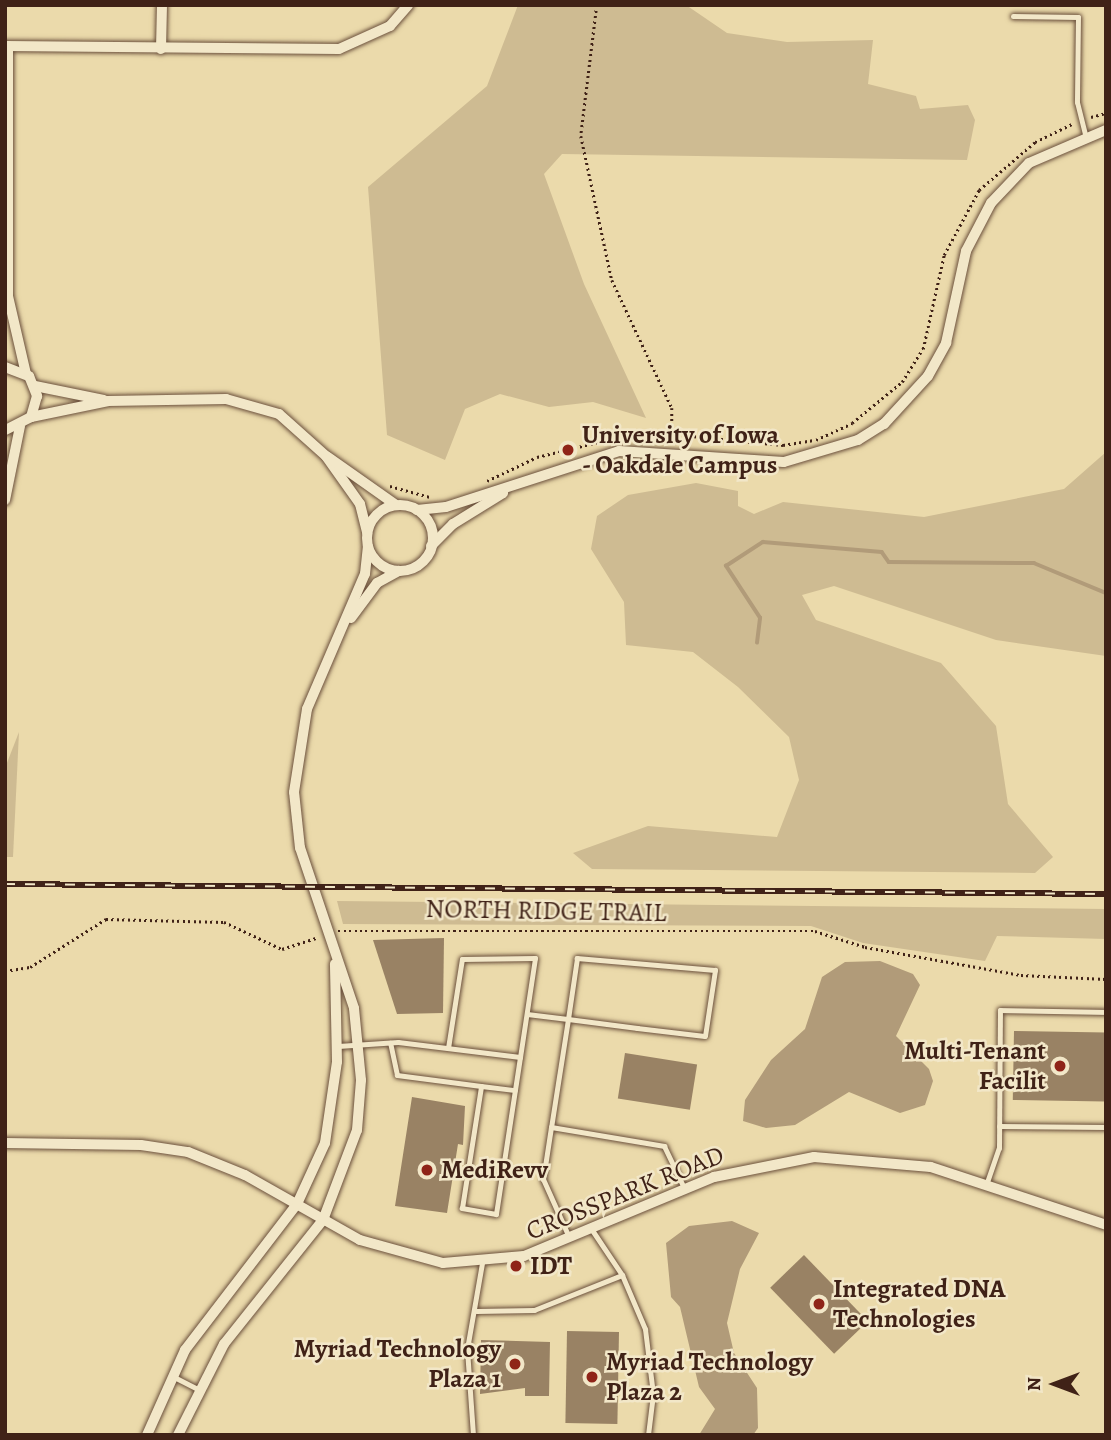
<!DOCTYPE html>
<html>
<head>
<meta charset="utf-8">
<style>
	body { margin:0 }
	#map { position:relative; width:1111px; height:1440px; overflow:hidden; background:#ebdaab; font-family:Alegreya,serif }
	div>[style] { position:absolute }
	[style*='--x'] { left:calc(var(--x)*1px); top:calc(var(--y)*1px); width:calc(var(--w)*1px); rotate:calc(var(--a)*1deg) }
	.green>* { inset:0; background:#cebb92 }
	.water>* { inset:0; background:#b19b79 }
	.stream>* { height:3.5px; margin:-1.75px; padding:0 1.75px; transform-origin:1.75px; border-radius:1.75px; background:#b19b79 }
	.building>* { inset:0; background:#998264; transform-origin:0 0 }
	.path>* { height:2.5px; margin-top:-1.25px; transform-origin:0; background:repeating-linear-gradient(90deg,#402217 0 2px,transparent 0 5.5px) }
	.roads { filter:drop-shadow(0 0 2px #6b503c) drop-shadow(0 0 2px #6b503c) }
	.lane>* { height:5px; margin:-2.5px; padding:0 2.5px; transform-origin:2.5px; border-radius:2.5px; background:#f2e7c8 }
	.street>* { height:10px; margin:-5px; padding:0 5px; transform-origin:5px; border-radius:5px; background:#f2e7c8 }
	.street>.ring { margin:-5px; padding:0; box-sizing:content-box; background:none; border:10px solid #f2e7c8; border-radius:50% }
	.rail>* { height:6px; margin-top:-3px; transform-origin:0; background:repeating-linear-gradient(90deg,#f2e7c8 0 10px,#402217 0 20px); box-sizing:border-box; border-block:2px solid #402217 }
	.dots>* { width:19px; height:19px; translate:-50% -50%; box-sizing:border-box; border:4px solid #f2e7c8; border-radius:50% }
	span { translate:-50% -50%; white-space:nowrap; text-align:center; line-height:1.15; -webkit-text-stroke:5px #f2e7c8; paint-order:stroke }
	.poi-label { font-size:26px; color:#402217; font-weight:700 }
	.left { translate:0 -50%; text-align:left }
	.right { translate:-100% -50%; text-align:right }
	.street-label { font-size:26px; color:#402217 }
	.frame { position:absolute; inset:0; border:7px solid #402217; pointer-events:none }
	.north { position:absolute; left:1020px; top:1349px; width:70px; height:70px; -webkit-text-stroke:5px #f2e7c8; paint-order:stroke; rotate:270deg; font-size:19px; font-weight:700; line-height:28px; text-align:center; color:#402217 }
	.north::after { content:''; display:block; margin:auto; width:24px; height:32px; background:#402217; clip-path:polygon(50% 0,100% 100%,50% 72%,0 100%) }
</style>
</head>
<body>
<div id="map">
	<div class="green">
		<div style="clip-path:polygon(518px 5px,686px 5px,727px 33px,787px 42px,873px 40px,868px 84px,916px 96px,920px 109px,968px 105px,975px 120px,967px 160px,562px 154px,544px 174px,584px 284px,646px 418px,593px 402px,549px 407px,500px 394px,465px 409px,445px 460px,387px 435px,368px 187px,487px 86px)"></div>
		<div style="clip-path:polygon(1106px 452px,1106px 656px,996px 640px,834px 586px,802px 595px,816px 620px,941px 663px,996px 726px,1008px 804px,1053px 857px,1035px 873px,592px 869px,573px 853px,648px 826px,777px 837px,799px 780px,789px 737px,738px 687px,693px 652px,626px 645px,624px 602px,591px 549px,597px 516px,628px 495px,696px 483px,738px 491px,738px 506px,754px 514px,783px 502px,924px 517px,1064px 489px)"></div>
		<div style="clip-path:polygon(19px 732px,13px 857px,5px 857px,5px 768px)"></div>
		<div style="clip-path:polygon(337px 901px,1106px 909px,1106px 939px,997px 936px,985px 961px,863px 943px,811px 926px,343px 924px)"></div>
	</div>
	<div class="water">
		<div style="clip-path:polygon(880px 961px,913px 974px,920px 985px,896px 1036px,929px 1069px,933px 1081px,925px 1105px,900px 1113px,849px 1092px,795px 1125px,766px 1128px,743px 1121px,745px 1100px,771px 1060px,805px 1029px,822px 977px,845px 962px)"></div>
		<div style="clip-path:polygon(732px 1221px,759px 1233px,740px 1269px,727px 1323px,734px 1353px,757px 1388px,758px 1428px,753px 1435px,699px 1435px,715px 1409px,699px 1387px,680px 1307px,671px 1297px,666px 1243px,689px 1226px)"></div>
	</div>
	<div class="stream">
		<div style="--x:757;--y:643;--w:25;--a:-83"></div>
		<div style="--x:760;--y:618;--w:62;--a:-123.2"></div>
		<div style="--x:726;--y:566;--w:44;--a:-33"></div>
		<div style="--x:763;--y:542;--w:119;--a:4.8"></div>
		<div style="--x:882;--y:552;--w:12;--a:55"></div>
		<div style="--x:889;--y:562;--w:145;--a:0.4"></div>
		<div style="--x:1034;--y:563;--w:78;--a:22.6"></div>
	</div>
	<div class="building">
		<div style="clip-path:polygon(444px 938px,443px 1013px,397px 1014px,373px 940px)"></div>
		<div style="left:1014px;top:1031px;width:92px;height:69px;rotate:1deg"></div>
		<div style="left:625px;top:1053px;width:73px;height:46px;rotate:9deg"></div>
		<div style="clip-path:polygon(412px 1097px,465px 1106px,463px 1145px,458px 1144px,447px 1213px,395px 1206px)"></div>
		<div style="left:804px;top:1255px;width:92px;height:47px;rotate:46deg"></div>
		<div style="left:567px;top:1331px;width:52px;height:92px;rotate:1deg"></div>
		<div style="clip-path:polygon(481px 1340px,550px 1342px,549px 1396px,525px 1396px,525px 1388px,480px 1394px)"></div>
	</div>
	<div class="path">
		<div style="--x:597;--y:5;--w:132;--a:97"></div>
		<div style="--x:581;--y:136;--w:147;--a:77.9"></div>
		<div style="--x:612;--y:280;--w:141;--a:64.9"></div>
		<div style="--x:672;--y:408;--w:26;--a:90"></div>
		<div style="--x:1091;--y:117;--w:16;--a:-15"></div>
		<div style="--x:487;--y:481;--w:55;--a:-25.6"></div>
		<div style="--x:537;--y:457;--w:84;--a:-13.7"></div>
		<div style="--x:619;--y:437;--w:53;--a:-3.2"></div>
		<div style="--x:672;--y:434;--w:112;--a:5.7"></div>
		<div style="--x:783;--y:445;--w:33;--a:-9"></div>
		<div style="--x:816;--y:440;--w:40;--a:-25"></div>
		<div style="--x:852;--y:423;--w:65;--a:-39.4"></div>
		<div style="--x:902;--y:382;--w:39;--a:-58"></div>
		<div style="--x:923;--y:349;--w:96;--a:-77.4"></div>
		<div style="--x:944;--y:255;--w:74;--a:-61.7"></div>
		<div style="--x:979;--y:190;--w:74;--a:-40.6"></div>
		<div style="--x:1035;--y:142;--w:43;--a:-26"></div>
		<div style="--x:390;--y:486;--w:41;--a:15.4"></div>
		<div style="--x:338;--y:931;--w:477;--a:0"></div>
		<div style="--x:815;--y:931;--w:52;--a:17.7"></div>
		<div style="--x:865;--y:947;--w:158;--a:10.2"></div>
		<div style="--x:1021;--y:975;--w:85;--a:2.7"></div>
		<div style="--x:5;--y:971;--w:25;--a:-9"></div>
		<div style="--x:30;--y:967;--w:90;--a:-32.3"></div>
		<div style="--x:106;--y:919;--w:118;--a:1.5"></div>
		<div style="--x:224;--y:922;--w:64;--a:25"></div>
		<div style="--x:282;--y:949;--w:38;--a:-18"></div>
	</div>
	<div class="roads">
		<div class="lane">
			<div style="--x:1013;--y:16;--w:65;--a:0.9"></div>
			<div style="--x:1078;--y:17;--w:85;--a:90.7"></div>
			<div style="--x:1077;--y:102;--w:33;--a:76"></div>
			<div style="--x:527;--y:1014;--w:41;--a:7"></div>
			<div style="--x:568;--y:1019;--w:70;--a:7.4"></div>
			<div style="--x:637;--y:1028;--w:68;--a:6.7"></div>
			<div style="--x:705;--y:1036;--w:67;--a:-81.4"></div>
			<div style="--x:715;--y:970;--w:139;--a:-175"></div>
			<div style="--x:577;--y:958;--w:62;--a:98.4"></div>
			<div style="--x:568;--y:1019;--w:109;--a:98.9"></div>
			<div style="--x:551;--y:1127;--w:115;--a:9.5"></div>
			<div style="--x:664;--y:1146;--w:49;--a:64.5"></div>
			<div style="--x:338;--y:1046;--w:60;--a:-3.8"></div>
			<div style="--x:398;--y:1042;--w:123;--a:7"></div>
			<div style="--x:520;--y:1057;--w:159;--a:98.7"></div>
			<div style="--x:496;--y:1214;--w:35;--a:-170"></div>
			<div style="--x:462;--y:1208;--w:123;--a:-81.1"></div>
			<div style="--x:481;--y:1086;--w:85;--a:-172.5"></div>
			<div style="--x:397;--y:1075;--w:33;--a:-102"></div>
			<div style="--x:448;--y:1048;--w:90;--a:-81.1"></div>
			<div style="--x:462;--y:959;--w:73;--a:-0.8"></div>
			<div style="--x:535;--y:958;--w:100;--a:98.6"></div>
			<div style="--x:481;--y:1086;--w:34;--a:7"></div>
			<div style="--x:999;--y:1126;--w:107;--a:0.5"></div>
			<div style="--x:551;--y:1127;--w:53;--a:98.7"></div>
			<div style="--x:543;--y:1179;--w:64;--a:65.9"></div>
			<div style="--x:986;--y:1185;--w:39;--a:-71"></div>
			<div style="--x:999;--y:1148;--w:138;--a:-89.6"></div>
			<div style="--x:1000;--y:1010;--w:106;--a:1.1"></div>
			<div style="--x:592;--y:1230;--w:54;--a:56.3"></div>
			<div style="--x:622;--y:1275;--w:59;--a:66.9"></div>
			<div style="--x:645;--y:1329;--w:65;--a:83"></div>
			<div style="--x:653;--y:1394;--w:41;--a:97"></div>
			<div style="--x:476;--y:1311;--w:58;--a:-1"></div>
			<div style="--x:534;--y:1310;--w:95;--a:-21.7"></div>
			<div style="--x:174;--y:1377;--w:27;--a:27"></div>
			<div style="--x:473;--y:1435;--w:86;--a:-94"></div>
			<div style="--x:467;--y:1349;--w:87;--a:-80.1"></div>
		</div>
		<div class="street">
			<div style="--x:5;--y:46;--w:334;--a:0.5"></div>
			<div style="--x:339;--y:49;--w:56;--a:-24.3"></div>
			<div style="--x:390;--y:26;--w:28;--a:-49"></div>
			<div style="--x:8;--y:46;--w:250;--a:90"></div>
			<div style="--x:8;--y:296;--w:80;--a:77"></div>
			<div style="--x:161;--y:49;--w:44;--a:-88.7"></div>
			<div style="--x:5;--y:367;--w:26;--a:21"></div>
			<div style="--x:29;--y:376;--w:22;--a:68"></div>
			<div style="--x:37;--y:396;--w:22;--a:106"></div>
			<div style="--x:31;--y:417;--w:29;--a:153"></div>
			<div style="--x:35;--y:386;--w:70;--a:11.5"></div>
			<div style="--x:31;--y:417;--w:79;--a:-11.7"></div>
			<div style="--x:108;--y:401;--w:118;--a:-1"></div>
			<div style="--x:226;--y:399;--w:55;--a:15.8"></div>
			<div style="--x:279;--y:414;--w:63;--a:41.8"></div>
			<div style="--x:326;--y:456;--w:59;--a:54.7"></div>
			<div style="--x:360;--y:504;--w:30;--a:76"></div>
			<div style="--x:328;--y:457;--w:83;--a:35.2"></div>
			<div style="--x:5;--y:500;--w:76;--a:-78.5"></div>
			<div class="ring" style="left:367px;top:505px;width:56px;height:56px"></div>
			<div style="--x:417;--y:510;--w:29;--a:-6"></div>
			<div style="--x:446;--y:507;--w:182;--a:-17.9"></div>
			<div style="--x:619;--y:451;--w:165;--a:3.8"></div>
			<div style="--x:784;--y:462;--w:77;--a:-16.6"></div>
			<div style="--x:858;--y:440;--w:31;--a:-32"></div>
			<div style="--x:884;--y:424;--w:65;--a:-47.5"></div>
			<div style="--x:928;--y:376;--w:38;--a:-61"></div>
			<div style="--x:946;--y:343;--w:94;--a:-77.7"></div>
			<div style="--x:966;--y:251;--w:54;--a:-62.5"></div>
			<div style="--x:991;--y:203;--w:55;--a:-46.5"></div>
			<div style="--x:1029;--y:163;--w:84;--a:-23.2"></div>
			<div style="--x:431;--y:546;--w:31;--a:-45"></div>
			<div style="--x:453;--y:524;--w:59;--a:-31.8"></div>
			<div style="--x:351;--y:618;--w:44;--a:-53.4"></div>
			<div style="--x:377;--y:583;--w:25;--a:-29"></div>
			<div style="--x:5;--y:1143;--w:136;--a:0.8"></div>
			<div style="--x:141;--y:1145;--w:48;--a:8.5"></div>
			<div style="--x:188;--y:1152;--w:61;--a:22"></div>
			<div style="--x:245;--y:1175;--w:132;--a:29.5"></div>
			<div style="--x:360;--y:1240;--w:86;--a:15.5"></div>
			<div style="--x:443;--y:1263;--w:81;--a:-4.9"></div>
			<div style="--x:524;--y:1256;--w:206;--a:-22.6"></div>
			<div style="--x:714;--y:1177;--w:102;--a:-11.3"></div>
			<div style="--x:814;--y:1157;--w:117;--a:4.9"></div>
			<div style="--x:931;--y:1167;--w:184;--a:18.3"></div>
			<div style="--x:147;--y:1435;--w:93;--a:-65.9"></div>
			<div style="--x:185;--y:1350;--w:184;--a:-52.5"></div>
			<div style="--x:297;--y:1204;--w:67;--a:-65.3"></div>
			<div style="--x:325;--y:1143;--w:82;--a:-81.6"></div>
			<div style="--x:337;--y:1062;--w:98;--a:-91.2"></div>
			<div style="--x:178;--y:1435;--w:102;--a:-63.2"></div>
			<div style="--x:224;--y:1344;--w:159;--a:-51.4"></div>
			<div style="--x:323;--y:1220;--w:96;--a:-69.3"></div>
			<div style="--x:357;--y:1130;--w:50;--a:-85.4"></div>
			<div style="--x:361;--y:1080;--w:72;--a:-95.6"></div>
			<div style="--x:354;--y:1008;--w:169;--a:-108.6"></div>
			<div style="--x:300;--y:848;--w:56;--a:-96.1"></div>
			<div style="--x:294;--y:792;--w:84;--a:-81.1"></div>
			<div style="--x:307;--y:709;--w:147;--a:-66.8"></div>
			<div style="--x:365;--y:574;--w:28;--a:-84"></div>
		</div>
	</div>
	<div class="rail">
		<div style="--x:5;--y:884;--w:1101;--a:0.52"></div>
	</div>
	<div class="dots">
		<div style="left:568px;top:450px;background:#8f2418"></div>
		<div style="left:1060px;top:1066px;background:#8f2418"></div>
		<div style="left:427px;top:1170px;background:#8f2418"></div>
		<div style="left:516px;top:1266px;background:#8f2418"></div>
		<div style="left:819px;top:1304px;background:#8f2418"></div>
		<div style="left:515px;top:1364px;background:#8f2418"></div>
		<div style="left:592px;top:1377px;background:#8f2418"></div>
	</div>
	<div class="poi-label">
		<span class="left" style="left:582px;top:450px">University of Iowa<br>- Oakdale Campus</span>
		<span class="right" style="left:1046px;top:1066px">Multi-Tenant<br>Facilit</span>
		<span class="left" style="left:441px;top:1170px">MediRevv</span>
		<span class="left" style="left:530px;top:1266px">IDT</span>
		<span class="left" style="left:833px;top:1304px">Integrated DNA<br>Technologies</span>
		<span class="right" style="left:501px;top:1364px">Myriad Technology<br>Plaza 1</span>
		<span class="left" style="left:606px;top:1377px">Myriad Technology<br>Plaza 2</span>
	</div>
	<div class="street-label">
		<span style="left:546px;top:911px;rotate:1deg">NORTH RIDGE TRAIL</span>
		<span style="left:625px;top:1193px;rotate:-22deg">CROSSPARK ROAD</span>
	</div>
	<div class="frame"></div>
	<div class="north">N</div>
</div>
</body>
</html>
